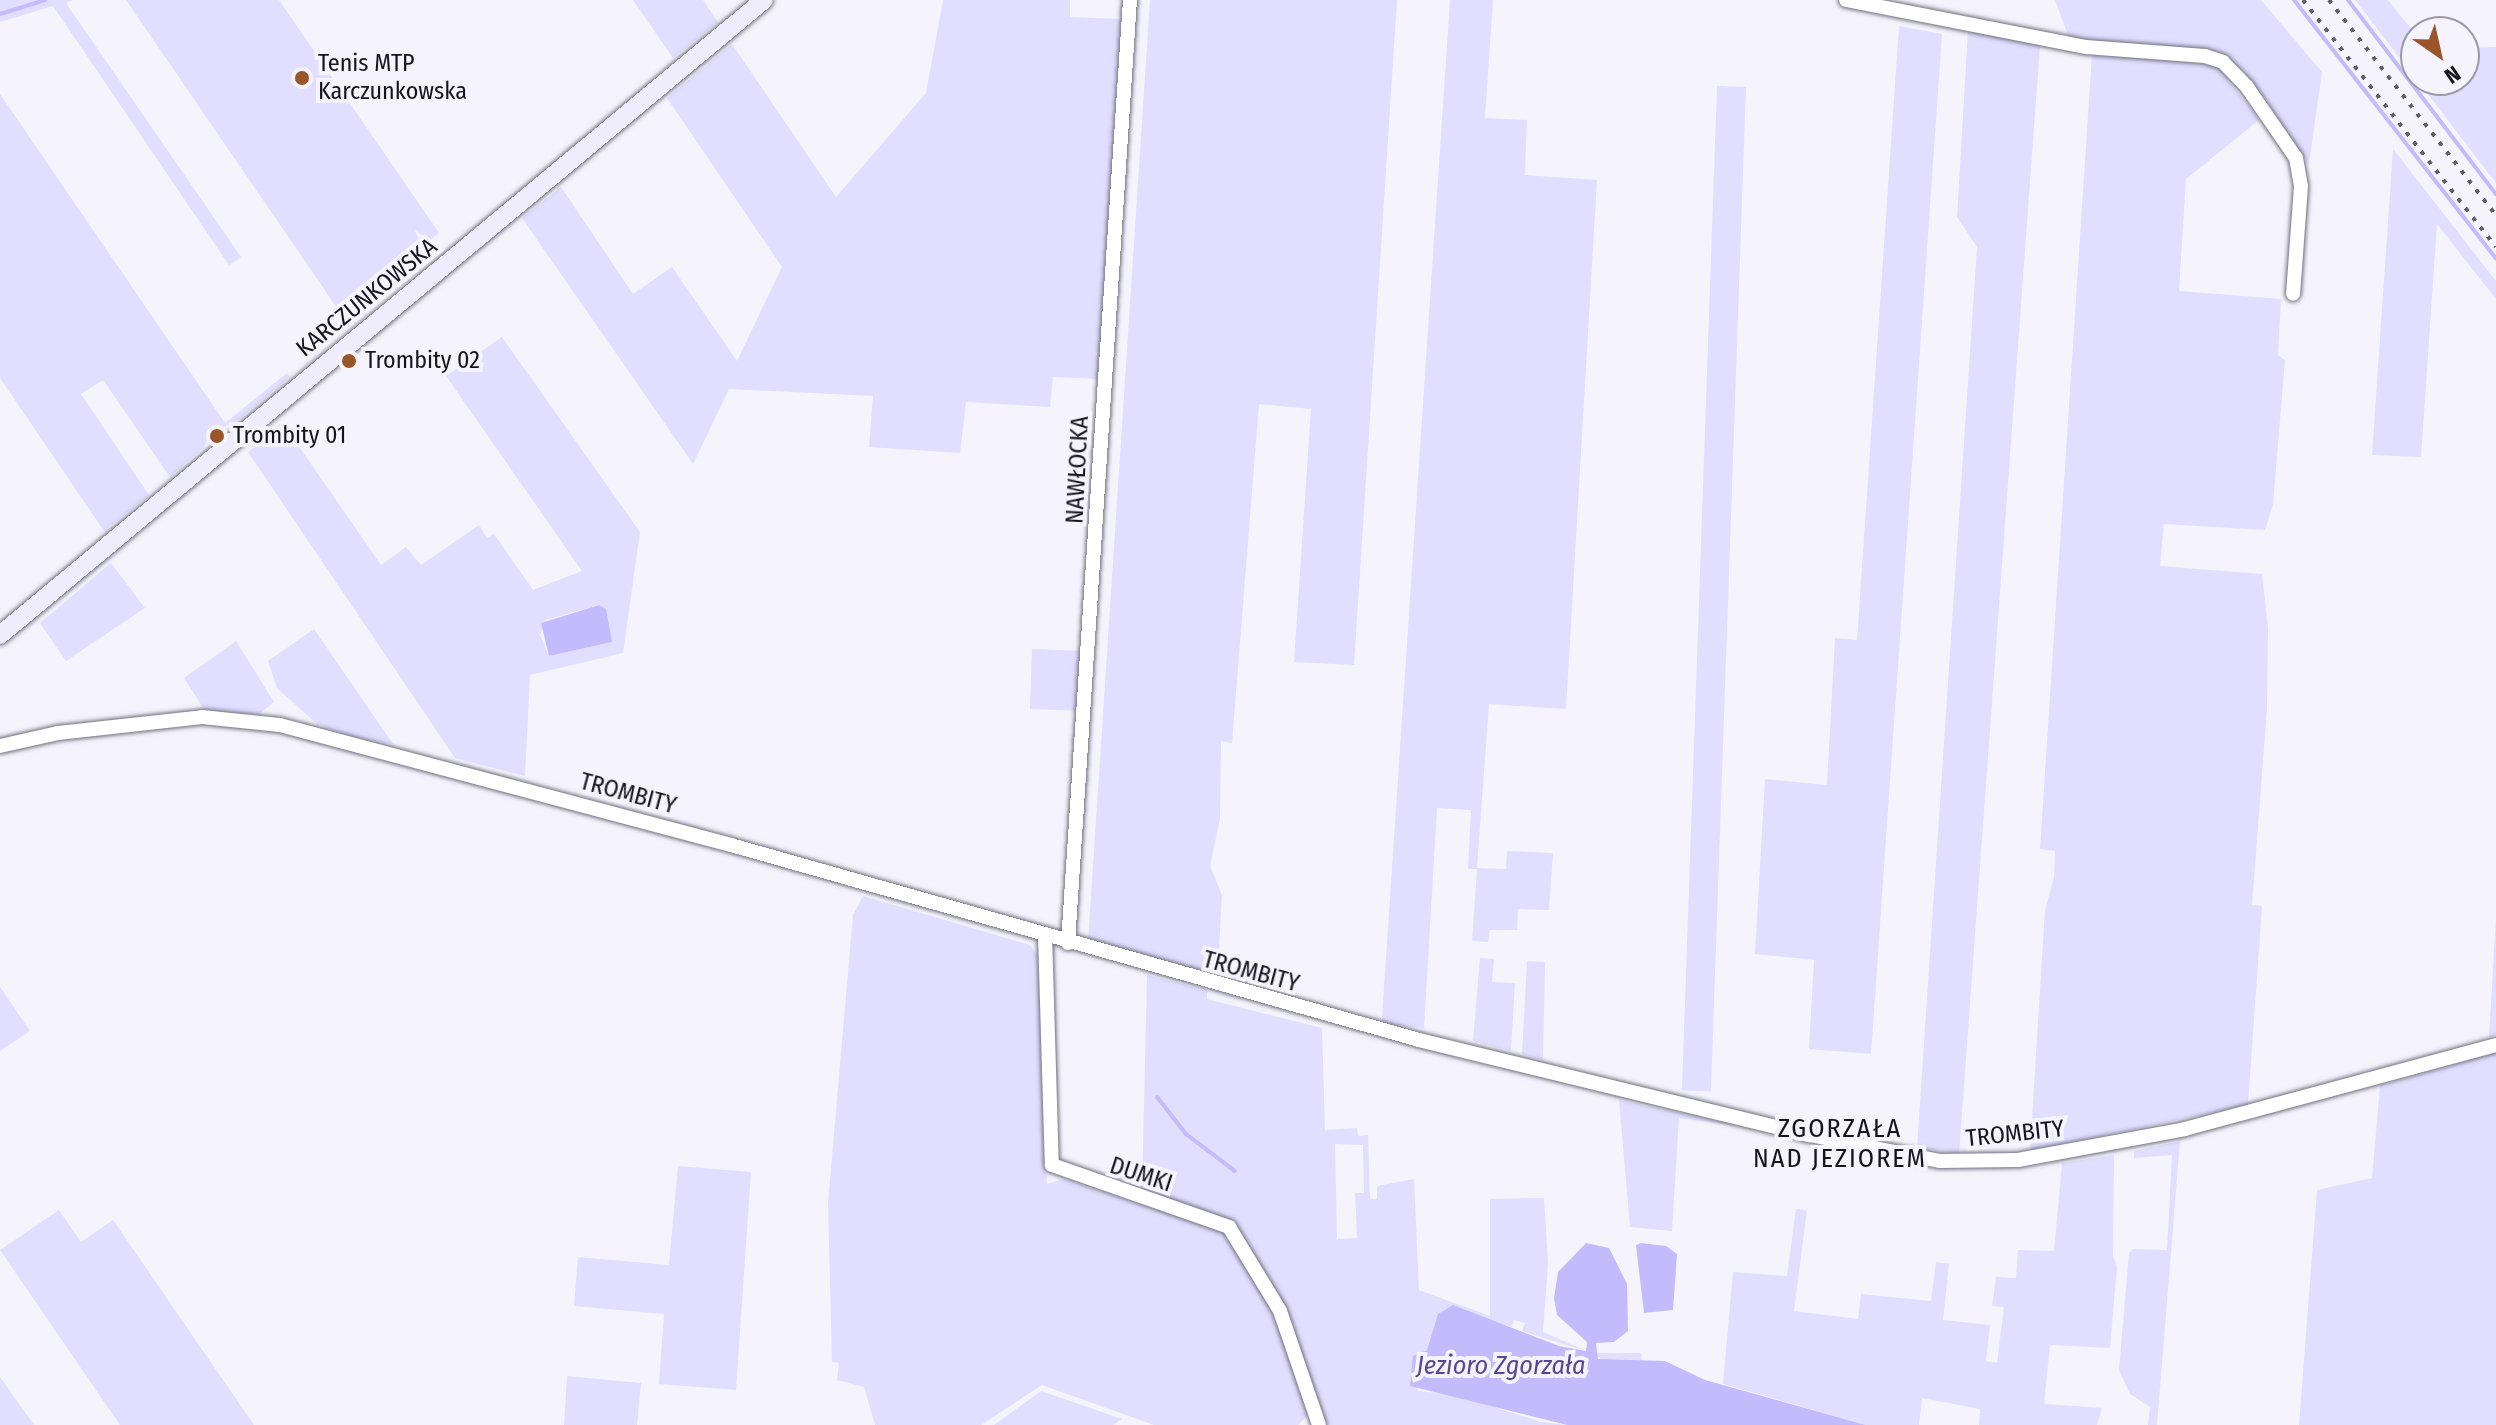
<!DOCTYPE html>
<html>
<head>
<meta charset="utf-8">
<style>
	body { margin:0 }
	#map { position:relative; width:2496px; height:1425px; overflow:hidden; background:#f5f4fc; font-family:"Fira Sans Condensed",sans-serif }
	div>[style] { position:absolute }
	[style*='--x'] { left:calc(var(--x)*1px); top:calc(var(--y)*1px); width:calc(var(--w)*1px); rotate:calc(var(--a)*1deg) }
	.green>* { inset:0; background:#e1deff; transform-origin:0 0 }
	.water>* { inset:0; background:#c4bbfd }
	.stream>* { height:4px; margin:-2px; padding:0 2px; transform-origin:2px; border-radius:2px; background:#c4bbfd }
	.roads { filter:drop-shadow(0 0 2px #706f7f) drop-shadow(0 0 2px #706f7f) }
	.street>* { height:14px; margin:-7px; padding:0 7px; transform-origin:7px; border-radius:7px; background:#fff }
	.secondary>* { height:18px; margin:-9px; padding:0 9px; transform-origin:9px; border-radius:9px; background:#efedfc }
	.rail>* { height:4px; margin-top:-2px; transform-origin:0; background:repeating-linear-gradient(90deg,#605f67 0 4px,transparent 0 12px) }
	.dots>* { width:22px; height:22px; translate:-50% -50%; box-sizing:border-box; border:4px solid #f5f4fc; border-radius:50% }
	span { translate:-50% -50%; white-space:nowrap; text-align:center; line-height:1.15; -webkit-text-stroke:8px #f5f4fc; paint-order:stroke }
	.poi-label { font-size:24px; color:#15141b }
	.left { translate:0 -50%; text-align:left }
	.street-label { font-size:24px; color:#15141b }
	.neighbourhood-label { font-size:26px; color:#15141b; letter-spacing:2px }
	.water-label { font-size:26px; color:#564693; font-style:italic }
	.north { position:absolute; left:2400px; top:16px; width:80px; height:80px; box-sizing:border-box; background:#f5f4fc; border:2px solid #9b9aa2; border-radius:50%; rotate:146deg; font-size:22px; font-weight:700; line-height:32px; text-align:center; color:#15141b }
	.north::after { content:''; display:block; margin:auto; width:28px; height:36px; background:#9a5629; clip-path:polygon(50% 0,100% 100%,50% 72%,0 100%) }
</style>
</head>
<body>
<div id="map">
	<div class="green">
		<div style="clip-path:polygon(0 0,73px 0,66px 3px,241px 257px,229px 265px,53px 6px,0 22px)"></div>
		<div style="clip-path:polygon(126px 0,279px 0,439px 233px,420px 249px,428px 262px,348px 324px)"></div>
		<div style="clip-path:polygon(633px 0,703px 0,718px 22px,673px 58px)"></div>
		<div style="clip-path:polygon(943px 0,1070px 0,1070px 17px,1121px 19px,1099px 379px,1053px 377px,1050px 407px,966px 402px,960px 453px,869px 447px,873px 396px,729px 389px,693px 464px,522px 218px,561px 187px,633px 294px,672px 267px,737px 361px,782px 267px,667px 98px,732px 44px,836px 197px,926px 93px)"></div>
		<div style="clip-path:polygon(1150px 0,1397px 0,1354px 665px,1294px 662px,1311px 409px,1259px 404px,1232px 743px,1221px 741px,1220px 819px,1210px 866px,1222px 895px,1218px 964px,1213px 972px,1203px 972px,1088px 942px)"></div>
		<div style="clip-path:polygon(1450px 0,1493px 0,1485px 118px,1527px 120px,1525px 175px,1597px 180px,1566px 709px,1489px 704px,1477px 868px,1506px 869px,1507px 851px,1553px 853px,1549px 910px,1518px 909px,1517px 930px,1490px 930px,1488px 942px,1472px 941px,1477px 869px,1468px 869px,1471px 810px,1437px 808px,1424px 1028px,1382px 1024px,1382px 1018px)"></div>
		<div style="clip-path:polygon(2055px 0,2261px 0,2322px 72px,2309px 164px,2245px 73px,2221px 53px,2069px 38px)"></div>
		<div style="clip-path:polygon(2355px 0,2388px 0,2416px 35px,2416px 79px)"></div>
		<div style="clip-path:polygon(1899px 26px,1942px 34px,1871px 1054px,1809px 1049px,1814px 960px,1755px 954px,1765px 779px,1827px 785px,1835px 638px,1857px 640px)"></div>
		<div style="clip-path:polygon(1968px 30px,2040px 45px,1959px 1154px,1917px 1148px,1977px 247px,1957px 217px)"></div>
		<div style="clip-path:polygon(2496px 47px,2496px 183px,2417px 80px,2464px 80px,2464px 48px)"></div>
		<div style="clip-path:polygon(2092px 54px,2217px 65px,2259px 120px,2186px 179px,2179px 291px,2281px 299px,2278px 355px,2285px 360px,2273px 504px,2265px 530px,2164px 524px,2160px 566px,2262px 574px,2268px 628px,2267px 708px,2252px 905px,2262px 906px,2248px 1105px,2030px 1151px,2045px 910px,2054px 877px,2055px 851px,2040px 849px)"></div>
		<div style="left:1717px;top:86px;width:29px;height:1005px;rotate:2deg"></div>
		<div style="clip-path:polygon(0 94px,225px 423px,287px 373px,290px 377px,238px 420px,211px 433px,203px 448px,170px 477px,103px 380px,81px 394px,149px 495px,104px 531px,0 378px)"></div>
		<div style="clip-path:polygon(2393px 149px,2496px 281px,2496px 299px,2437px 224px,2421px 457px,2372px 455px)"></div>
		<div style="clip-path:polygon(evenodd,502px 337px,640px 532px,623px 653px,530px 675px,525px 776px,455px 758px,248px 452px,282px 422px,381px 565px,406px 547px,421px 565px,479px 525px,487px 538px,494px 534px,533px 590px,582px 571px,446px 376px,502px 337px,599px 605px,612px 642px,549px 656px,540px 635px,545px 620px,599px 605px)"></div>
		<div style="clip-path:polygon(111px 563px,145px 608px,66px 661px,40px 623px)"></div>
		<div style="clip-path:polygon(314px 629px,393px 744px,349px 737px,317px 724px,277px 688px,268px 661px)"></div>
		<div style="clip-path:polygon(236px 641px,274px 702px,259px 714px,207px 714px,184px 678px)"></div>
		<div style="left:1032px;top:649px;width:49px;height:60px;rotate:2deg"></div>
		<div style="clip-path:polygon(863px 896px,1030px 945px,1041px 960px,1047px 1184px,1064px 1179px,1227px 1233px,1278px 1317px,1310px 1413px,1298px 1425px,1154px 1425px,1042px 1385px,981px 1425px,875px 1425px,864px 1387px,837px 1380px,839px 1363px,832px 1362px,828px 1203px,853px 915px)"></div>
		<div style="clip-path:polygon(2496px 917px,2496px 1035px,2489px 1037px)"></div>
		<div style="clip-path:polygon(1480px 958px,1494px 959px,1492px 982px,1515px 983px,1511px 1051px,1473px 1041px)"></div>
		<div style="clip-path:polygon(1527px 961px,1545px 962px,1543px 1060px,1522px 1054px)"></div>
		<div style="clip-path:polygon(evenodd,1147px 975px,1207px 990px,1207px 999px,1322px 1028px,1325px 1130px,1357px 1128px,1358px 1136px,1368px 1135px,1370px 1199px,1377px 1199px,1377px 1186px,1414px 1179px,1419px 1290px,1490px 1316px,1490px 1199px,1544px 1198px,1548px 1263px,1543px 1332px,1586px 1351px,1522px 1331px,1525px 1323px,1514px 1320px,1512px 1327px,1467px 1314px,1421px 1354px,1418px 1391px,1456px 1395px,1541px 1422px,1567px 1425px,1324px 1425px,1269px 1284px,1244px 1237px,1231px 1222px,1142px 1193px,1147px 975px,1335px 1144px,1363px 1145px,1364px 1193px,1355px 1193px,1357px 1238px,1337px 1239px,1335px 1144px)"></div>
		<div style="clip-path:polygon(0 987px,30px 1031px,0 1051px)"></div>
		<div style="clip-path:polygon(2496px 1053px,2496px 1425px,2299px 1425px,2317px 1190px,2372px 1178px,2380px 1086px)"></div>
		<div style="clip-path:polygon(1619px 1100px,1745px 1127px,1679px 1118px,1672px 1231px,1630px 1227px)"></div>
		<div style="clip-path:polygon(2180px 1141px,2157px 1425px,2148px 1425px,2150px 1407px,2130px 1394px,2119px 1370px,2129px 1253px,2133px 1249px,2167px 1250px,2172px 1155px,2134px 1158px,2134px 1151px)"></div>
		<div style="clip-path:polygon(2114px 1155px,2113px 1256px,2117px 1267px,2110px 1348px,2050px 1345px,2044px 1404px,2102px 1408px,2097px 1425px,1979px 1425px,1980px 1409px,1922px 1398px,1919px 1425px,1866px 1425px,1723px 1384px,1733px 1272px,1787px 1276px,1796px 1209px,1807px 1210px,1794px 1311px,1858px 1319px,1861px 1294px,1931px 1301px,1936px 1262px,1949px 1264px,1943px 1320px,1990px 1325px,1986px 1361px,1997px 1363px,2004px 1307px,1992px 1306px,1996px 1277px,2016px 1278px,2018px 1250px,2054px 1251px,2062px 1163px)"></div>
		<div style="clip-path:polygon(678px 1166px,751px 1172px,736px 1390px,659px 1384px,664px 1314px,574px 1306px,578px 1257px,669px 1265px)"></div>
		<div style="clip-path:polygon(59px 1210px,81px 1242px,113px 1220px,254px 1425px,120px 1425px,0 1250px)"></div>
		<div style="clip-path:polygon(1594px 1353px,1641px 1353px,1642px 1361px,1603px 1361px)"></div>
		<div style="clip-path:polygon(567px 1376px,641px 1383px,637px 1425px,564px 1425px)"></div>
		<div style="clip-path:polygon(0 1377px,34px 1425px,0 1425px)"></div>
		<div style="clip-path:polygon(1041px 1391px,1122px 1419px,1113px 1425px,994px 1425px)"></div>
	</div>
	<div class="water">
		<div style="clip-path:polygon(599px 605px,606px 609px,612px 642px,549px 656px,541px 623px)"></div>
		<div style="clip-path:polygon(1586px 1243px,1609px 1248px,1627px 1284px,1628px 1331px,1614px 1342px,1596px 1343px,1598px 1359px,1665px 1361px,1705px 1380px,1866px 1425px,1567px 1425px,1410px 1386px,1413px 1356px,1427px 1350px,1438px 1314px,1453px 1305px,1559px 1346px,1586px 1351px,1587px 1342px,1557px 1315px,1554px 1298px,1558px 1272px)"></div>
		<div style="clip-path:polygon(1641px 1243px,1666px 1246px,1677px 1254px,1673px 1310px,1644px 1313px,1636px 1245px)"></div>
	</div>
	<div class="stream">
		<div style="--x:2294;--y:0;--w:328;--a:52"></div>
		<div style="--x:2348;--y:0;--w:244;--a:52.7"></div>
		<div style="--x:0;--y:14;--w:47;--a:-17.3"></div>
		<div style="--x:1157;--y:1097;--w:47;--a:51.9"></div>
		<div style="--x:1186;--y:1134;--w:61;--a:37.1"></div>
	</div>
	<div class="roads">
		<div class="street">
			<div style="--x:1846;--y:0;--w:245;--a:11.1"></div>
			<div style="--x:2086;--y:47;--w:119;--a:4.3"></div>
			<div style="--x:2205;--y:56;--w:19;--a:18"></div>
			<div style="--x:2223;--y:62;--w:35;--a:46"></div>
			<div style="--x:2247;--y:87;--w:86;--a:55.4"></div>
			<div style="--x:2296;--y:158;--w:28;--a:80"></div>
			<div style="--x:2301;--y:186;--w:108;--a:94.2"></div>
			<div style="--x:0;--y:746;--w:59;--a:-12.6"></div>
			<div style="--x:58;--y:733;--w:145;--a:-6.3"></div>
			<div style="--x:202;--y:717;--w:78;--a:5.9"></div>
			<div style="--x:280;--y:725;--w:467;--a:14.9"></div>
			<div style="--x:731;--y:845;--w:715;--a:15.82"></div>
			<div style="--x:1419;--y:1040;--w:402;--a:13.7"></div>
			<div style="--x:1810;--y:1135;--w:133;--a:11.3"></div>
			<div style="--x:1940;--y:1161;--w:78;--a:-0.7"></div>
			<div style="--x:2018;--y:1160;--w:170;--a:-10.5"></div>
			<div style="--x:2185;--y:1129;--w:322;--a:-15.1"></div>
			<div style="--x:1045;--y:935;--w:230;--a:88.3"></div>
			<div style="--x:1052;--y:1165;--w:188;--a:19.3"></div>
			<div style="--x:1229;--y:1227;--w:98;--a:58.7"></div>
			<div style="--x:1280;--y:1311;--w:120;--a:71.1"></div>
			<div style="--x:1068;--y:943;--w:945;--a:-86.24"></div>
		</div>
		<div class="secondary">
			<div style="--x:0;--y:635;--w:993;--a:-39.73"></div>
		</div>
	</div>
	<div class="rail">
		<div style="--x:2303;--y:0;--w:313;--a:52"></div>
		<div style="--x:2329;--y:0;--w:272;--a:52.2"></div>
	</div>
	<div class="dots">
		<div style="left:302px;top:78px;background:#9a5629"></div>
		<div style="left:349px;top:361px;background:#9a5629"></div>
		<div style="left:217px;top:436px;background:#9a5629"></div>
	</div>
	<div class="poi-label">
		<span class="left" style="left:318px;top:78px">Tenis MTP<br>Karczunkowska</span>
		<span class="left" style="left:365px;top:361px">Trombity 02</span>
		<span class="left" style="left:233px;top:436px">Trombity 01</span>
	</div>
	<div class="street-label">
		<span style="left:367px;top:298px;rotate:-39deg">KARCZUNKOWSKA</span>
		<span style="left:1078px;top:470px;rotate:-87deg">NAWŁOCKA</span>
		<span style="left:628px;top:794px;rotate:15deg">TROMBITY</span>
		<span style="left:1251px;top:972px;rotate:15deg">TROMBITY</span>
		<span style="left:2015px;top:1134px;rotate:-6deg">TROMBITY</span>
		<span style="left:1141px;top:1175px;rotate:18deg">DUMKI</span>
	</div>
	<div class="neighbourhood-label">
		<span style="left:1840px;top:1144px">ZGORZAŁA<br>NAD JEZIOREM</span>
	</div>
	<div class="water-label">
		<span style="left:1501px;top:1366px">Jezioro Zgorzała</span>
	</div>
	<div class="north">N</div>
</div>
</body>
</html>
